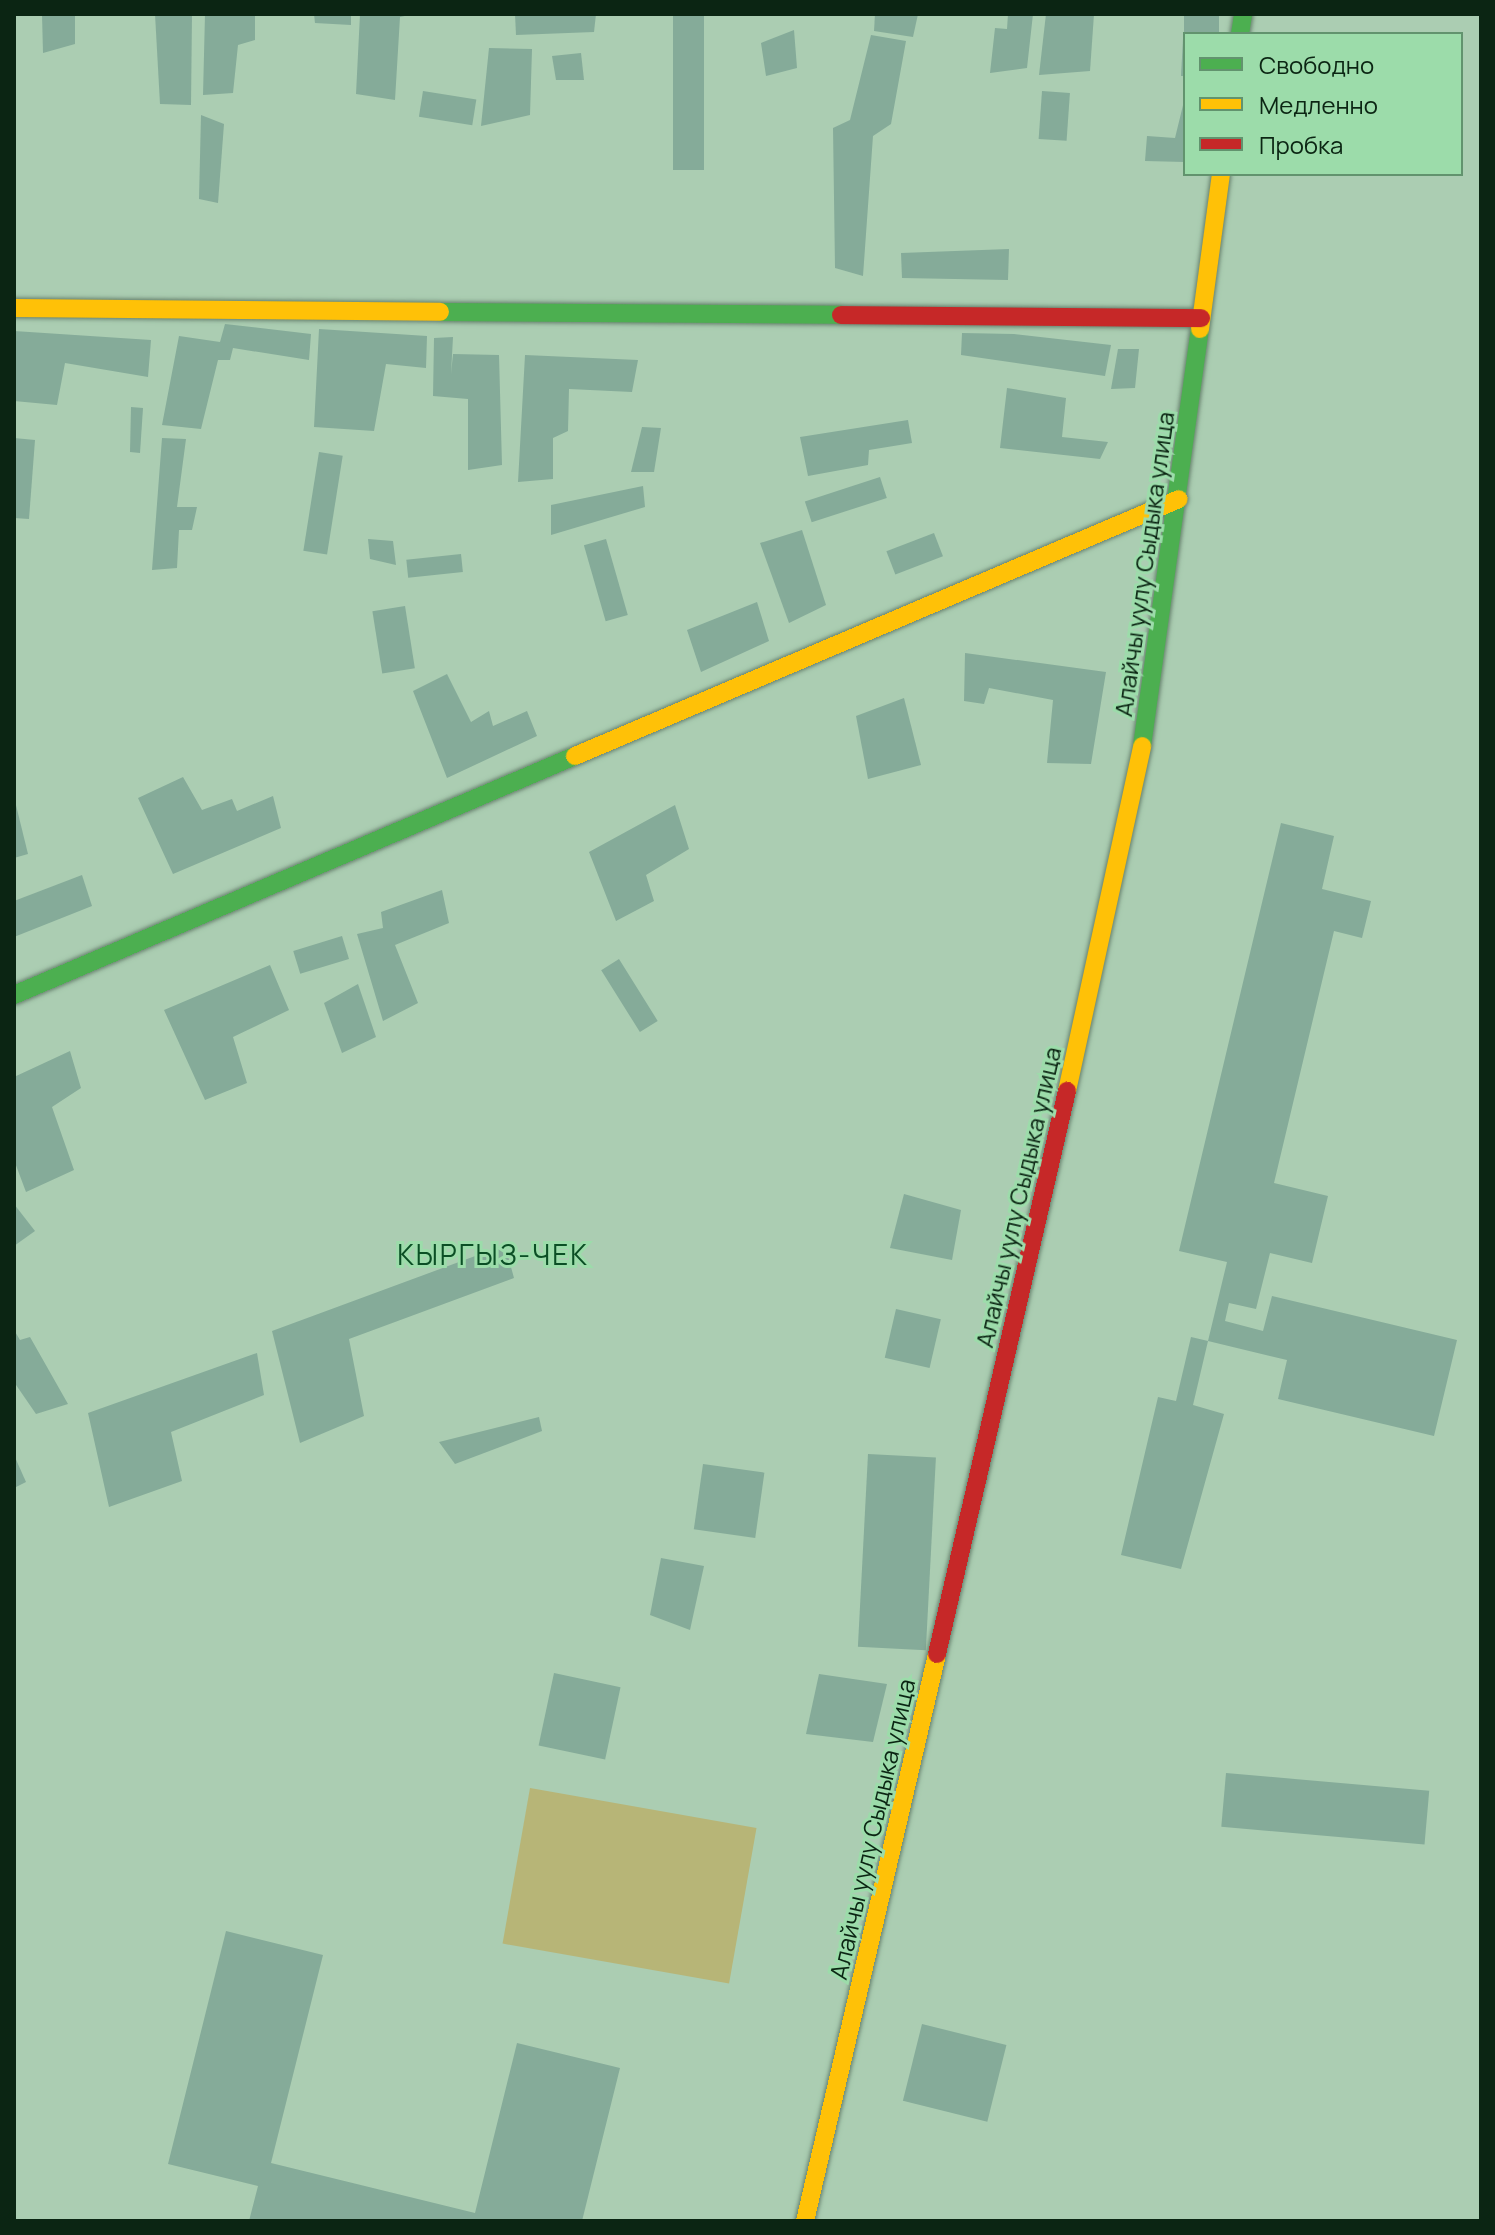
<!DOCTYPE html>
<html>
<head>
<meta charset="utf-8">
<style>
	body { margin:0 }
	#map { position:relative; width:1495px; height:2235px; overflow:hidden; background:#abcdb2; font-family:Manrope,sans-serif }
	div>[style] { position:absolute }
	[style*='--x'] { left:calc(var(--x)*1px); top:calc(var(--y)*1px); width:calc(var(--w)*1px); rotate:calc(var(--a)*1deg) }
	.green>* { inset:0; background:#b7b577; transform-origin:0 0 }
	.building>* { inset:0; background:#85ab99; transform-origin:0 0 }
	.roads { filter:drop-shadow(0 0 2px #67826e) drop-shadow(0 0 2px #67826e) }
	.fast>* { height:18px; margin:-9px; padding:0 9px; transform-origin:9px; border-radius:9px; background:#4caf50 }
	.slow>* { height:18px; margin:-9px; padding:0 9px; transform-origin:9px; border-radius:9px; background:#ffc107 }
	.jam>* { height:18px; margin:-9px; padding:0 9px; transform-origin:9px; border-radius:9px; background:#c62828 }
	span { translate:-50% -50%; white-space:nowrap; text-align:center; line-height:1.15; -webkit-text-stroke:6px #9cdcaa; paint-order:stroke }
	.street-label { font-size:24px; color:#0b2513 }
	.quarter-label { font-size:28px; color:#0b4f25; letter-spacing:2px }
	.frame { position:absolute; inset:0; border:16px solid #0b2513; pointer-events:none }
	.legend { position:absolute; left:1183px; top:32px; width:280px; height:144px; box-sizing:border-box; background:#9cdcaa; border:2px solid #62936e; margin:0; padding:10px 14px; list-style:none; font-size:24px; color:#0b2513 }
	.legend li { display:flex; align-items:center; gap:16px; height:40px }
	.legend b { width:40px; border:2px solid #62936e }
</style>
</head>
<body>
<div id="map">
	<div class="green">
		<div style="left:530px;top:1788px;width:230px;height:158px;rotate:10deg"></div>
	</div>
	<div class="building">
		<div style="clip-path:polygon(42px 14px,75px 14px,75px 44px,43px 53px)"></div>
		<div style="clip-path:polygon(155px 14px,192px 14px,191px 105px,160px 104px)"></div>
		<div style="clip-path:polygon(205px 14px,255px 14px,255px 40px,238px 45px,233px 93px,203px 95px)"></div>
		<div style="clip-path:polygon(314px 14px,351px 14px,351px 25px,315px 23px)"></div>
		<div style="clip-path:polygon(360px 14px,414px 14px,400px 17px,395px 100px,356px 94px)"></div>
		<div style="clip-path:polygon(515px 14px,596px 14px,594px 32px,516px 35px)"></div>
		<div style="left:673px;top:14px;width:31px;height:156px"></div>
		<div style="clip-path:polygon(875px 14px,918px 14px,913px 37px,874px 31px)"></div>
		<div style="clip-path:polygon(1008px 14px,1033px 14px,1027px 68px,990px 73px,995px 28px,1007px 29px)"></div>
		<div style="clip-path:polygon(1046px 14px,1094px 14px,1090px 71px,1039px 75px)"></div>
		<div style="left:1184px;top:14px;width:35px;height:20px"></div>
		<div style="clip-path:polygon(794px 30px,797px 68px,766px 76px,761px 43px)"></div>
		<div style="clip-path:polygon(871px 35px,906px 41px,891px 124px,873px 136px,863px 276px,835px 268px,833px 128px,850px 120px)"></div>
		<div style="clip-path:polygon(1183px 39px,1185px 39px,1185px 76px,1181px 76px)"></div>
		<div style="clip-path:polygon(489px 48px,532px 49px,530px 115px,481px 126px)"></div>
		<div style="clip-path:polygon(581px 53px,584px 80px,556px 80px,552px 56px)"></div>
		<div style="left:423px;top:91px;width:54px;height:26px;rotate:9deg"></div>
		<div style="left:1042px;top:91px;width:28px;height:48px;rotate:4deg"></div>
		<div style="clip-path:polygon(1185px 97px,1185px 162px,1145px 161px,1147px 136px,1175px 138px)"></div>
		<div style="clip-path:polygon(201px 115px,224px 124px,218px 203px,199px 199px)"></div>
		<div style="clip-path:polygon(1009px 249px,1008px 280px,902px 278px,901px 253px)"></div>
		<div style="clip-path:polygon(225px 324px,311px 334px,309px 360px,233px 348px,230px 360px,218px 360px,201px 429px,162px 425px,179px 336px,220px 342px)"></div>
		<div style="clip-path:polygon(319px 329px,427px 336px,426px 368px,386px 364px,374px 431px,314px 427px)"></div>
		<div style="clip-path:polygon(14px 331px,151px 340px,148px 377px,65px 363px,57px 405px,14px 401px)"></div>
		<div style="clip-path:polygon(962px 333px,1014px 334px,1111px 345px,1105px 376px,961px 355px)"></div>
		<div style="clip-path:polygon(453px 337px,451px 374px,453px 354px,499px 355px,502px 465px,468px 470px,468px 399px,433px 396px,434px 338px)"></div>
		<div style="clip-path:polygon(1118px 349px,1139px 349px,1135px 388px,1111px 389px)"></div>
		<div style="clip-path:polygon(525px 355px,638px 360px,632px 392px,569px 389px,568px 431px,553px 438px,553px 479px,518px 482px)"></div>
		<div style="clip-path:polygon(1007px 388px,1066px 398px,1062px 437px,1108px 442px,1100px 459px,1000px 448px)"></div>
		<div style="clip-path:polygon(131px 407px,143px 408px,140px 453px,130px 452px)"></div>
		<div style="clip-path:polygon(908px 420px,912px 443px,869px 450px,868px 465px,808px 476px,800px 437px)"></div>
		<div style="clip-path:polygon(642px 427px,661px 428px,654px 472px,631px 472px)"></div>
		<div style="clip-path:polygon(14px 438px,35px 440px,29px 519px,14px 518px)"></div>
		<div style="clip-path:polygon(162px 438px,186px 439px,177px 507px,197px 507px,192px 530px,179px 530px,177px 568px,152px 570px)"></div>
		<div style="left:319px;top:452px;width:24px;height:100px;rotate:9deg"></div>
		<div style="left:880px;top:477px;width:22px;height:79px;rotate:72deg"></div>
		<div style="clip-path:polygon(643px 486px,645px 507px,551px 535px,551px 505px)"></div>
		<div style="clip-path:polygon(802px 530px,826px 605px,789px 623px,760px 543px)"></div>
		<div style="left:934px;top:533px;width:25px;height:51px;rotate:69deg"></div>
		<div style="clip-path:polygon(368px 539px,393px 541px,396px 565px,370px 559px)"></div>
		<div style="left:606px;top:539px;width:79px;height:23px;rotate:74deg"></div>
		<div style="left:461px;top:554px;width:18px;height:55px;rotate:84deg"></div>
		<div style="clip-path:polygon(757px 602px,769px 641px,701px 672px,687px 630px)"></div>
		<div style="left:405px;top:606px;width:63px;height:33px;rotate:81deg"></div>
		<div style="clip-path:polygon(965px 653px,1106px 672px,1091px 764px,1047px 763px,1053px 700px,989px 688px,984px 704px,964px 701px)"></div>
		<div style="clip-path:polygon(447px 674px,471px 722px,489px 711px,493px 726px,527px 711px,537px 736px,447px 778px,413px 691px)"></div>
		<div style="clip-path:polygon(904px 698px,921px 765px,868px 779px,856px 716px)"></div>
		<div style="clip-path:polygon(183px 777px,202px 810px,232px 799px,237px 811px,273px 796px,281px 828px,173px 874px,138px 798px)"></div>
		<div style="clip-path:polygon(14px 797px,28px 854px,14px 858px)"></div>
		<div style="clip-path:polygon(675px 805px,689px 849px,646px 875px,654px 901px,616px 921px,589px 852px)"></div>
		<div style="clip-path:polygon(1281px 823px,1334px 836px,1322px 889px,1371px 901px,1362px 938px,1334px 931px,1274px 1183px,1328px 1196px,1312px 1263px,1270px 1253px,1256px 1309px,1229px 1303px,1225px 1321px,1263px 1331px,1272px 1296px,1457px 1340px,1434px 1436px,1278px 1399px,1287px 1360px,1208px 1341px,1227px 1262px,1179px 1251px)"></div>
		<div style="clip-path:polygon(82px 875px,92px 906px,14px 937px,14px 901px)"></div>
		<div style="clip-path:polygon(442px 890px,449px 923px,395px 945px,418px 1003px,383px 1021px,357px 934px,383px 928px,381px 912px)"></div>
		<div style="left:342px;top:936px;width:24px;height:51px;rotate:73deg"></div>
		<div style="left:619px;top:959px;width:73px;height:21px;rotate:58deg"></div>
		<div style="clip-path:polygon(270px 965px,289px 1010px,233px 1037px,247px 1083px,205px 1100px,164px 1010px)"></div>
		<div style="clip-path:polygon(358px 984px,376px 1037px,342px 1053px,324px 1003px)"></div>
		<div style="clip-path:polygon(70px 1051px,81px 1088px,52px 1107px,74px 1170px,26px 1192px,14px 1160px,14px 1077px)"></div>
		<div style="clip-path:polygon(904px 1194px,961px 1210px,952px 1260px,890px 1248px)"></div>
		<div style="clip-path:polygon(14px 1204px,35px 1231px,14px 1246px)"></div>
		<div style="clip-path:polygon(505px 1245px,514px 1278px,349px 1339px,364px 1416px,300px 1443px,272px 1331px)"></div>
		<div style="left:896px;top:1309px;width:46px;height:50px;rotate:13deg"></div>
		<div style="clip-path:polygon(14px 1330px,20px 1340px,30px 1337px,68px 1404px,36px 1414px,14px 1382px)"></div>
		<div style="clip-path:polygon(1191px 1337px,1208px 1341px,1193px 1405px,1224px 1414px,1181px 1569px,1121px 1555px,1158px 1397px,1176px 1401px)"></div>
		<div style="clip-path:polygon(257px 1353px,264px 1395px,171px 1432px,182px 1481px,109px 1507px,88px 1413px)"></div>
		<div style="clip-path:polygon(539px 1417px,542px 1431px,455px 1464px,439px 1442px)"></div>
		<div style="left:868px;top:1454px;width:68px;height:193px;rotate:3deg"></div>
		<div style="clip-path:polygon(14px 1455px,26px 1482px,14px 1488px)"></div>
		<div style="left:703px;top:1464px;width:62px;height:66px;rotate:8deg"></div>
		<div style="clip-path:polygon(661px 1558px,704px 1566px,690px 1630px,650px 1615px)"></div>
		<div style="left:554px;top:1673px;width:68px;height:74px;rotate:12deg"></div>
		<div style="clip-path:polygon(819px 1674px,887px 1684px,873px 1742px,806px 1734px)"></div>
		<div style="left:1226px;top:1773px;width:204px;height:54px;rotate:5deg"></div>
		<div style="clip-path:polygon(226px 1931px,323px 1955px,271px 2163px,475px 2213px,517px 2043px,620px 2068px,582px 2221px,249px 2221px,258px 2186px,168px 2164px)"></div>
		<div style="left:922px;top:2024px;width:87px;height:79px;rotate:14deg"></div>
	</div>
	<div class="roads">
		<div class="fast">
			<div style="--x:1240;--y:34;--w:20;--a:-81"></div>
			<div style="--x:440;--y:312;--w:401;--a:0.4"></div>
			<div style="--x:1142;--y:746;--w:421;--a:-82.1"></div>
			<div style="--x:14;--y:995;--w:610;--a:-23.08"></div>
		</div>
		<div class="slow">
			<div style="--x:14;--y:308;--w:426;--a:0.5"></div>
			<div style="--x:1200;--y:329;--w:156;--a:-82.3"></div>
			<div style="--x:575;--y:756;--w:656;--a:-23.05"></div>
			<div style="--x:1067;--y:1091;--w:353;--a:-77.7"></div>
			<div style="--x:805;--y:2221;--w:582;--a:-76.89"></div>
		</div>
		<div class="jam">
			<div style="--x:841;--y:315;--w:360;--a:0.5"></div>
			<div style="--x:937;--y:1654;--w:578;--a:-77"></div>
		</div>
	</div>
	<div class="street-label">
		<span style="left:1144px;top:564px;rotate:-82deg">Алайчы уулу Сыдыка улица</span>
		<span style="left:1018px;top:1197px;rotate:-77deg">Алайчы уулу Сыдыка улица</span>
		<span style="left:872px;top:1829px;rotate:-77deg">Алайчы уулу Сыдыка улица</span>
	</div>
	<div class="quarter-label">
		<span style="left:493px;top:1254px">КЫРГЫЗ-ЧЕК</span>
	</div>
	<div class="frame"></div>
	<ul class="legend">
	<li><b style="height:10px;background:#4caf50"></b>Свободно</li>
	<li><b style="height:10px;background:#ffc107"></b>Медленно</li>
	<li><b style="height:10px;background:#c62828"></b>Пробка</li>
	</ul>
</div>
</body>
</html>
